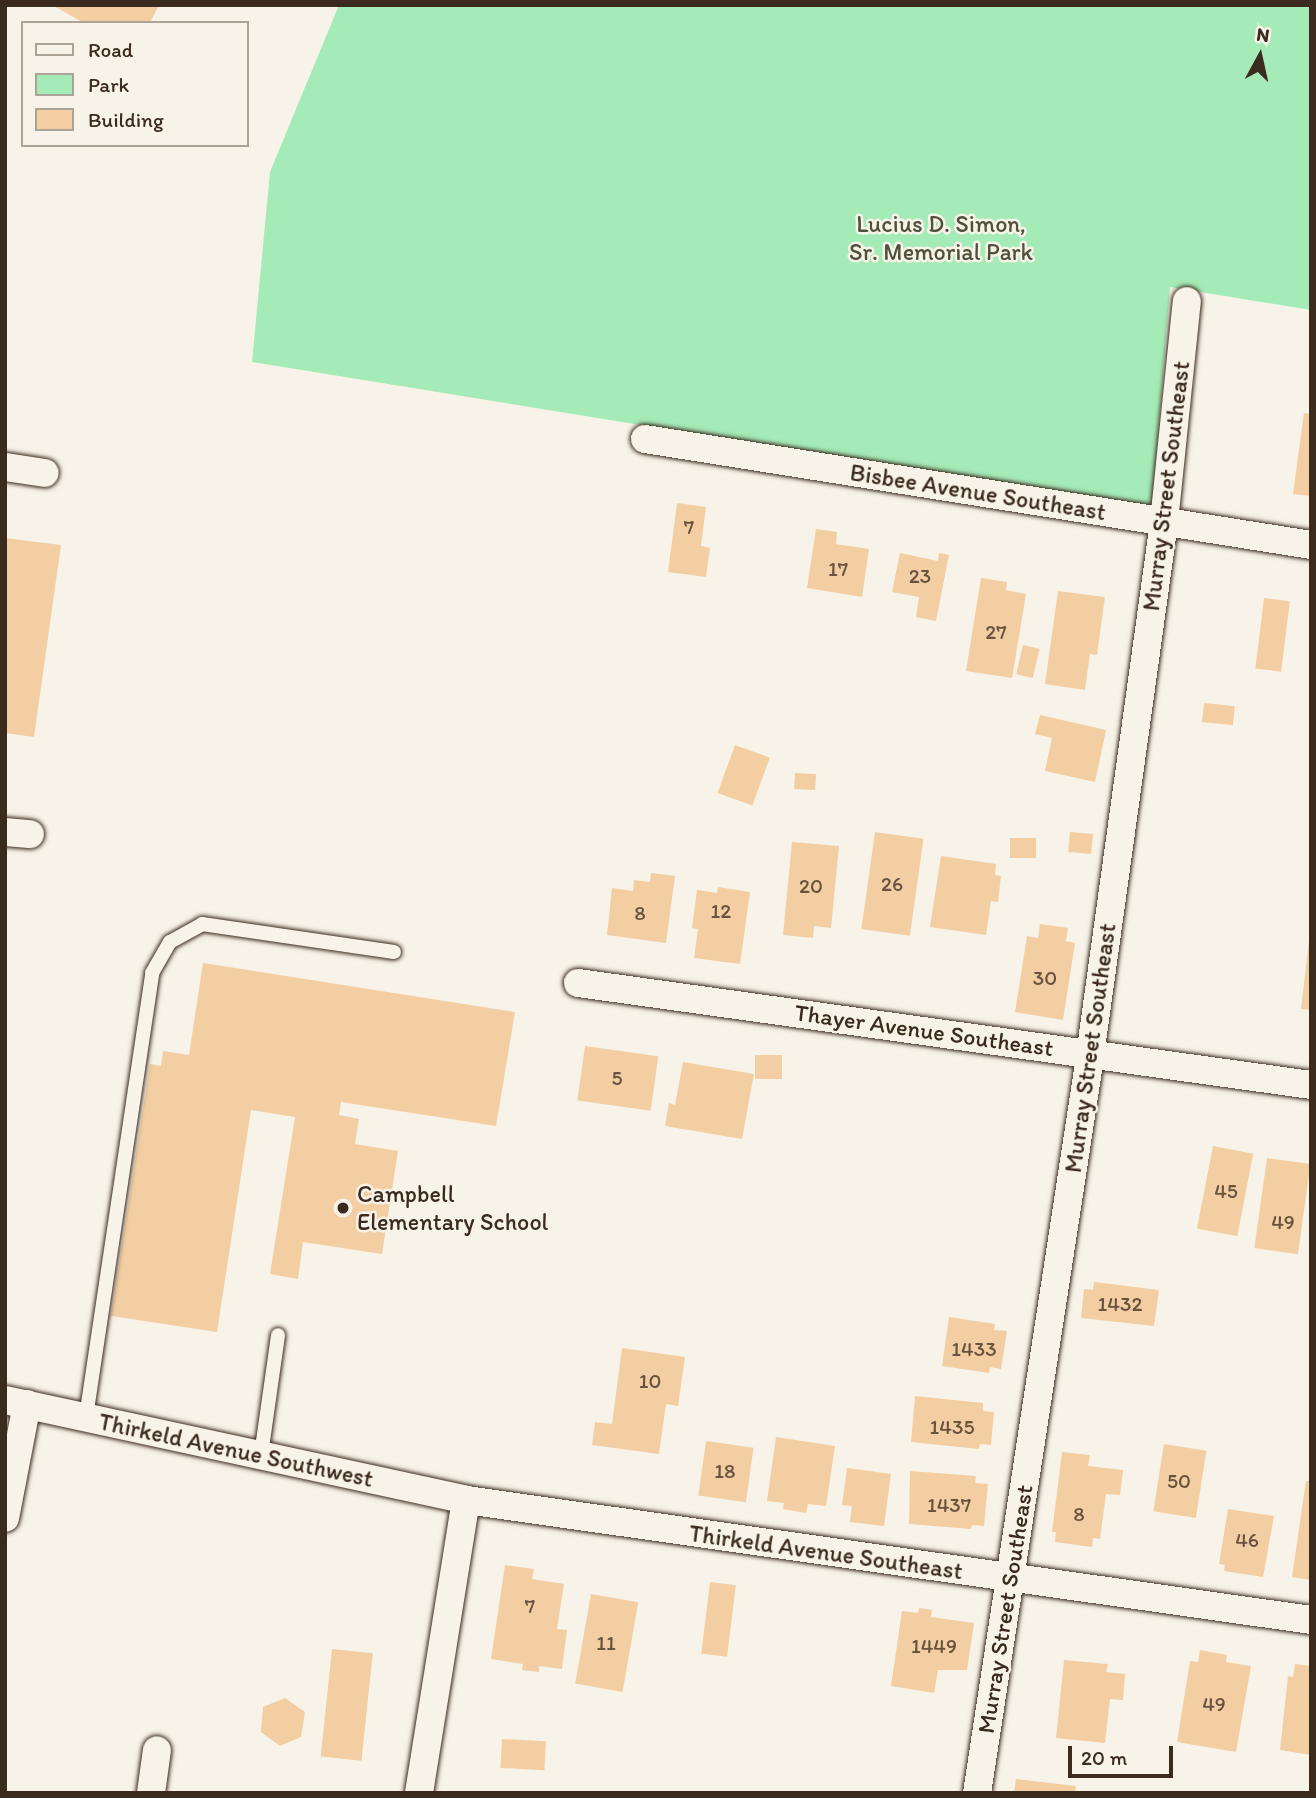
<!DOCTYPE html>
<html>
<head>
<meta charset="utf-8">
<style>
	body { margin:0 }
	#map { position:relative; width:1316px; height:1798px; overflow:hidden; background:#f7f3e8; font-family:Itim,sans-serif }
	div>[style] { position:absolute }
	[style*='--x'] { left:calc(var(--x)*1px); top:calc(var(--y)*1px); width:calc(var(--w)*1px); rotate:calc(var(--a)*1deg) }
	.green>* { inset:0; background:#a5ebb7 }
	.building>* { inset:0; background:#f3cea3; transform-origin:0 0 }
	.roads { filter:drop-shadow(0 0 2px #3b2a1e) drop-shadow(0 0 2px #3b2a1e) }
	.service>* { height:14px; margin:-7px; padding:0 7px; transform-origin:7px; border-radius:7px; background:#f7f3e8 }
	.minor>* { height:28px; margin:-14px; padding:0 14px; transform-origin:14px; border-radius:14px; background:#f7f3e8 }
	.dots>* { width:19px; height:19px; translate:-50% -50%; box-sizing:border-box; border:4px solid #f7f3e8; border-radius:50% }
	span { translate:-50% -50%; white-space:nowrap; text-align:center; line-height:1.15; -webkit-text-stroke:5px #f7f3e8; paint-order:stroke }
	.number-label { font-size:21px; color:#69533f }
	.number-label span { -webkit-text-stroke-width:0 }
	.park-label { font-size:24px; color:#50513d }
	.street-label { font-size:24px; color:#3b2a1e }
	.poi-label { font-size:24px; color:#3b2a1e }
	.left { translate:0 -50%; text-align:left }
	.frame { position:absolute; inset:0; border:7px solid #3b2a1e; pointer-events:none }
	.legend { position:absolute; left:21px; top:21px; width:228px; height:126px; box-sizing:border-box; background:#f7f3e8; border:2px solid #aca397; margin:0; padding:9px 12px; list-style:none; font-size:21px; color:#3b2a1e }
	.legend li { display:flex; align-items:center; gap:14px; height:35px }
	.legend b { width:35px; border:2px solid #aca397 }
	.north { position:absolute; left:1225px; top:21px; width:70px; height:70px; -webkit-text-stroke:5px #f7f3e8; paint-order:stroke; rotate:8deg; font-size:19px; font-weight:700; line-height:28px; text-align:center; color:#3b2a1e }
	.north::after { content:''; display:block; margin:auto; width:24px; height:32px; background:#3b2a1e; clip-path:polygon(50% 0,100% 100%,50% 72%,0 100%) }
	.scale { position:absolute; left:1068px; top:1746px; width:105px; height:32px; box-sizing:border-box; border:4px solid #3b2a1e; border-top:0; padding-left:9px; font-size:21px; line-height:24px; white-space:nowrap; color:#3b2a1e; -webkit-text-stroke:5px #f7f3e8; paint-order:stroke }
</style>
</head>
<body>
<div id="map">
	<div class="green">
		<div style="clip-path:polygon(339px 5px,1311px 5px,1311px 310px,1170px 287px,1152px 508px,252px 362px,270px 172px)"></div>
	</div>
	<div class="building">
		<div style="clip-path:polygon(52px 5px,159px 5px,150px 23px,84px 23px)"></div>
		<div style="clip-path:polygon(1304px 413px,1311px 414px,1311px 496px,1293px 494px)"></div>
		<div style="clip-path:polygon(677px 503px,706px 507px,701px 546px,710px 548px,706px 577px,668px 572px)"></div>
		<div style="clip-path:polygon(816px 529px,837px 532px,836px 544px,869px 549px,862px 597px,807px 588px)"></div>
		<div style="clip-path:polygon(5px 538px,61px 545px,34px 737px,5px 733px)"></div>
		<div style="clip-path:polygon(900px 553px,938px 561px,939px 553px,949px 555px,936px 621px,916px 617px,919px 597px,892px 592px)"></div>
		<div style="clip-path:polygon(981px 578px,1007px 582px,1006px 590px,1026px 594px,1012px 678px,966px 671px)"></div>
		<div style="clip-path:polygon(1058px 591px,1105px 597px,1097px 655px,1090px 654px,1085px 690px,1045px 684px)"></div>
		<div style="left:1264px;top:598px;width:26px;height:71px;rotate:7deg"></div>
		<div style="left:1023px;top:645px;width:17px;height:30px;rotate:13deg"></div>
		<div style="left:1204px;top:703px;width:31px;height:19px;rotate:6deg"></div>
		<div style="clip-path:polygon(1040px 715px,1106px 730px,1095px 782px,1045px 771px,1052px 738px,1035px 734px)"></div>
		<div style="left:735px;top:745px;width:37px;height:51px;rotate:20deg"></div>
		<div style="left:795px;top:773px;width:21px;height:16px;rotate:3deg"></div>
		<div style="left:875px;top:832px;width:49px;height:98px;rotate:8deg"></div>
		<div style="left:1070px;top:832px;width:23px;height:20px;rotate:5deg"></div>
		<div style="left:1010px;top:838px;width:26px;height:20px"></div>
		<div style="clip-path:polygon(792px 842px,839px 846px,831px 928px,814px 926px,813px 938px,783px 935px)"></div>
		<div style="clip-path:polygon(941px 856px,996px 864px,995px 875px,1001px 876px,998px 902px,991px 901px,986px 935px,930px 927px)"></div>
		<div style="clip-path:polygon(651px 873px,675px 876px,666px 943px,607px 935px,612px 888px,633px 891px,634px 880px,650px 882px)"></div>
		<div style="clip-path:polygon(718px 887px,750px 892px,740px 964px,694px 958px,698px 929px,692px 928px,697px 890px,717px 893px)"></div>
		<div style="clip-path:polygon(1040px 924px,1068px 928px,1066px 941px,1075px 943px,1063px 1020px,1015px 1012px,1027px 936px,1038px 938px)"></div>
		<div style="clip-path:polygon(1309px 941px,1311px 941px,1311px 1010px,1301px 1009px)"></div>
		<div style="clip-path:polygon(203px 963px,515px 1012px,496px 1126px,341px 1102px,339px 1115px,359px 1119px,355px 1144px,398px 1151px,382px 1254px,303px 1242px,298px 1279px,270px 1274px,295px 1117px,251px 1110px,217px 1332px,111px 1316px,150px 1064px,161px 1066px,163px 1051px,189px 1055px)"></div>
		<div style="left:585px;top:1046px;width:74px;height:55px;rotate:8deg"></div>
		<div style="left:755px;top:1055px;width:27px;height:24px"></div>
		<div style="clip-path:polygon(683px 1062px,754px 1074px,742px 1139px,665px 1126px,669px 1103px,675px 1105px)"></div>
		<div style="left:1213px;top:1146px;width:41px;height:84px;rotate:11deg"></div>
		<div style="left:1267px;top:1158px;width:44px;height:91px;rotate:8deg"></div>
		<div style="clip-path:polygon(1094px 1282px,1159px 1290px,1154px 1326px,1081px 1318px,1084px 1289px,1093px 1290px)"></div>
		<div style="clip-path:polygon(949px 1317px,995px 1324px,994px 1330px,1007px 1331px,1001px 1369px,990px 1367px,989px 1373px,942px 1366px)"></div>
		<div style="clip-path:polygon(622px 1348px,685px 1357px,678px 1406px,666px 1404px,659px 1454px,592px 1445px,595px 1422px,612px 1424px)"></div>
		<div style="clip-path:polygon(915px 1396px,983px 1403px,983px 1411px,994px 1412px,991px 1445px,980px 1444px,979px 1449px,911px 1442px)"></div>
		<div style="clip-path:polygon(776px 1437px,835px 1446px,826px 1506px,808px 1504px,806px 1513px,783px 1509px,784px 1503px,767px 1501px)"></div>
		<div style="left:706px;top:1441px;width:48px;height:55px;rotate:8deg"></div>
		<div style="left:1164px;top:1444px;width:43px;height:68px;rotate:9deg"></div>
		<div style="clip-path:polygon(1062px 1452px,1090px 1455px,1088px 1466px,1123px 1470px,1120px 1495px,1106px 1494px,1100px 1539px,1093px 1538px,1092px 1547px,1055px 1542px,1056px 1532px,1052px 1532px)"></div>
		<div style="clip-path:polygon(847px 1468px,891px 1474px,884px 1526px,850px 1522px,852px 1506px,842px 1505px)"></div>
		<div style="clip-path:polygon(910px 1471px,976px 1476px,975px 1483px,988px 1484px,984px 1526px,972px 1525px,971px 1529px,909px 1524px)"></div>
		<div style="clip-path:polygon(1306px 1481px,1311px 1481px,1311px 1580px,1292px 1577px)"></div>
		<div style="clip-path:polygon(1228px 1509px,1274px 1516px,1263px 1577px,1224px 1571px,1225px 1565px,1219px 1564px)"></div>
		<div style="clip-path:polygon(505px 1565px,534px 1569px,532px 1579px,564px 1584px,557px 1629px,567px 1630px,562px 1669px,539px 1666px,539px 1672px,522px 1670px,523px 1664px,491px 1659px)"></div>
		<div style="left:710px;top:1582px;width:26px;height:72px;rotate:7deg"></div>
		<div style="left:591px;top:1594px;width:48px;height:91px;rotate:10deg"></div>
		<div style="clip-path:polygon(919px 1608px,932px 1610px,931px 1617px,974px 1623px,967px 1670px,938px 1670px,934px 1693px,891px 1686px,902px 1611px,918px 1613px)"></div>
		<div style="left:332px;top:1649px;width:41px;height:108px;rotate:6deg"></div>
		<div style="clip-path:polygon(1200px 1650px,1227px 1655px,1226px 1662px,1251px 1666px,1236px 1752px,1177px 1742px,1190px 1661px,1198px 1662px)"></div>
		<div style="clip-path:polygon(1064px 1660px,1108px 1664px,1106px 1672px,1125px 1674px,1123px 1700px,1110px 1699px,1105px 1743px,1056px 1738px)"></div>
		<div style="clip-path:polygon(1295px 1664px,1311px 1666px,1311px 1755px,1280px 1750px,1288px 1676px,1293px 1677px)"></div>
		<div style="clip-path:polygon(285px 1698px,305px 1712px,301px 1737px,280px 1746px,261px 1732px,263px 1707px)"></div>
		<div style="left:502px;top:1739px;width:44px;height:29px;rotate:3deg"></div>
		<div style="clip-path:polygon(1016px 1779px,1076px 1786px,1075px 1793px,1014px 1793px)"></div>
	</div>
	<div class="roads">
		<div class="service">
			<div style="--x:86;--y:1417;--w:449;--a:-81.5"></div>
			<div style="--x:152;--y:973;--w:36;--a:-60"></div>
			<div style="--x:170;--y:942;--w:37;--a:-29"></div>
			<div style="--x:202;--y:924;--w:194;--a:8.3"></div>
			<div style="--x:261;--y:1455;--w:121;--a:-81.9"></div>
		</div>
		<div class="minor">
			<div style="--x:645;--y:439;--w:674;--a:9.04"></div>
			<div style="--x:5;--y:467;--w:40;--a:8.5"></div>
			<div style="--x:5;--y:832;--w:25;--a:5"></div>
			<div style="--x:578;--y:983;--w:740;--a:7.92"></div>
			<div style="--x:5;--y:1400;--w:472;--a:12.2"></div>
			<div style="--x:466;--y:1500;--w:853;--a:8.08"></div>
			<div style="--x:5;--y:1518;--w:116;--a:-79.1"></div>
			<div style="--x:151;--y:1793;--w:43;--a:-82.1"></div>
			<div style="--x:419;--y:1793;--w:297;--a:-80.9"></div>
			<div style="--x:977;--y:1793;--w:731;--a:-81.27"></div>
			<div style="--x:1088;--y:1070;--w:553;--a:-82.1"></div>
			<div style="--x:1164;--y:522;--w:222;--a:-84.1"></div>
		</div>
	</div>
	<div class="dots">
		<div style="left:343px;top:1208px;background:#3b2a1e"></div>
	</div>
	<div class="number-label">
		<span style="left:689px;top:527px">7</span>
		<span style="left:838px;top:569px">17</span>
		<span style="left:920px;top:576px">23</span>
		<span style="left:996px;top:632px">27</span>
		<span style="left:892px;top:884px">26</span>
		<span style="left:811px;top:886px">20</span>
		<span style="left:721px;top:911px">12</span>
		<span style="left:640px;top:913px">8</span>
		<span style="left:1045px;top:978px">30</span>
		<span style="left:617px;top:1078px">5</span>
		<span style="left:1226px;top:1191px">45</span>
		<span style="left:1283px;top:1222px">49</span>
		<span style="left:1120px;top:1304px">1432</span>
		<span style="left:974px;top:1349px">1433</span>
		<span style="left:650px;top:1381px">10</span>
		<span style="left:952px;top:1427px">1435</span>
		<span style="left:725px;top:1471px">18</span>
		<span style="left:1179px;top:1481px">50</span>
		<span style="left:949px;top:1505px">1437</span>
		<span style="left:1079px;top:1514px">8</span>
		<span style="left:1247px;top:1540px">46</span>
		<span style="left:530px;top:1606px">7</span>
		<span style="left:606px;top:1643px">11</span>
		<span style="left:934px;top:1646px">1449</span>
		<span style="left:1214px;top:1704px">49</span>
	</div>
	<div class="park-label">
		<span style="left:941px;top:238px">Lucius D. Simon,<br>Sr. Memorial Park</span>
	</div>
	<div class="street-label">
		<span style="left:1166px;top:486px;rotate:-83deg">Murray Street Southeast</span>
		<span style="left:978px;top:492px;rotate:9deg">Bisbee Avenue Southeast</span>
		<span style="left:924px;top:1030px;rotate:8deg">Thayer Avenue Southeast</span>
		<span style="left:1090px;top:1048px;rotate:-82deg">Murray Street Southeast</span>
		<span style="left:236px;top:1450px;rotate:12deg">Thirkeld Avenue Southwest</span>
		<span style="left:826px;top:1552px;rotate:8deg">Thirkeld Avenue Southeast</span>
		<span style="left:1005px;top:1609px;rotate:-81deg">Murray Street Southeast</span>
	</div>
	<div class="poi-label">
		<span class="left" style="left:357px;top:1208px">Campbell<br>Elementary School</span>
	</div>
	<div class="frame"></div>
	<ul class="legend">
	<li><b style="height:9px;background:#f7f3e8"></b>Road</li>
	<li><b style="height:19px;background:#a5ebb7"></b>Park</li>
	<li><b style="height:19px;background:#f3cea3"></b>Building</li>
	</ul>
	<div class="north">N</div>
	<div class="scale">20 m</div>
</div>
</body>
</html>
